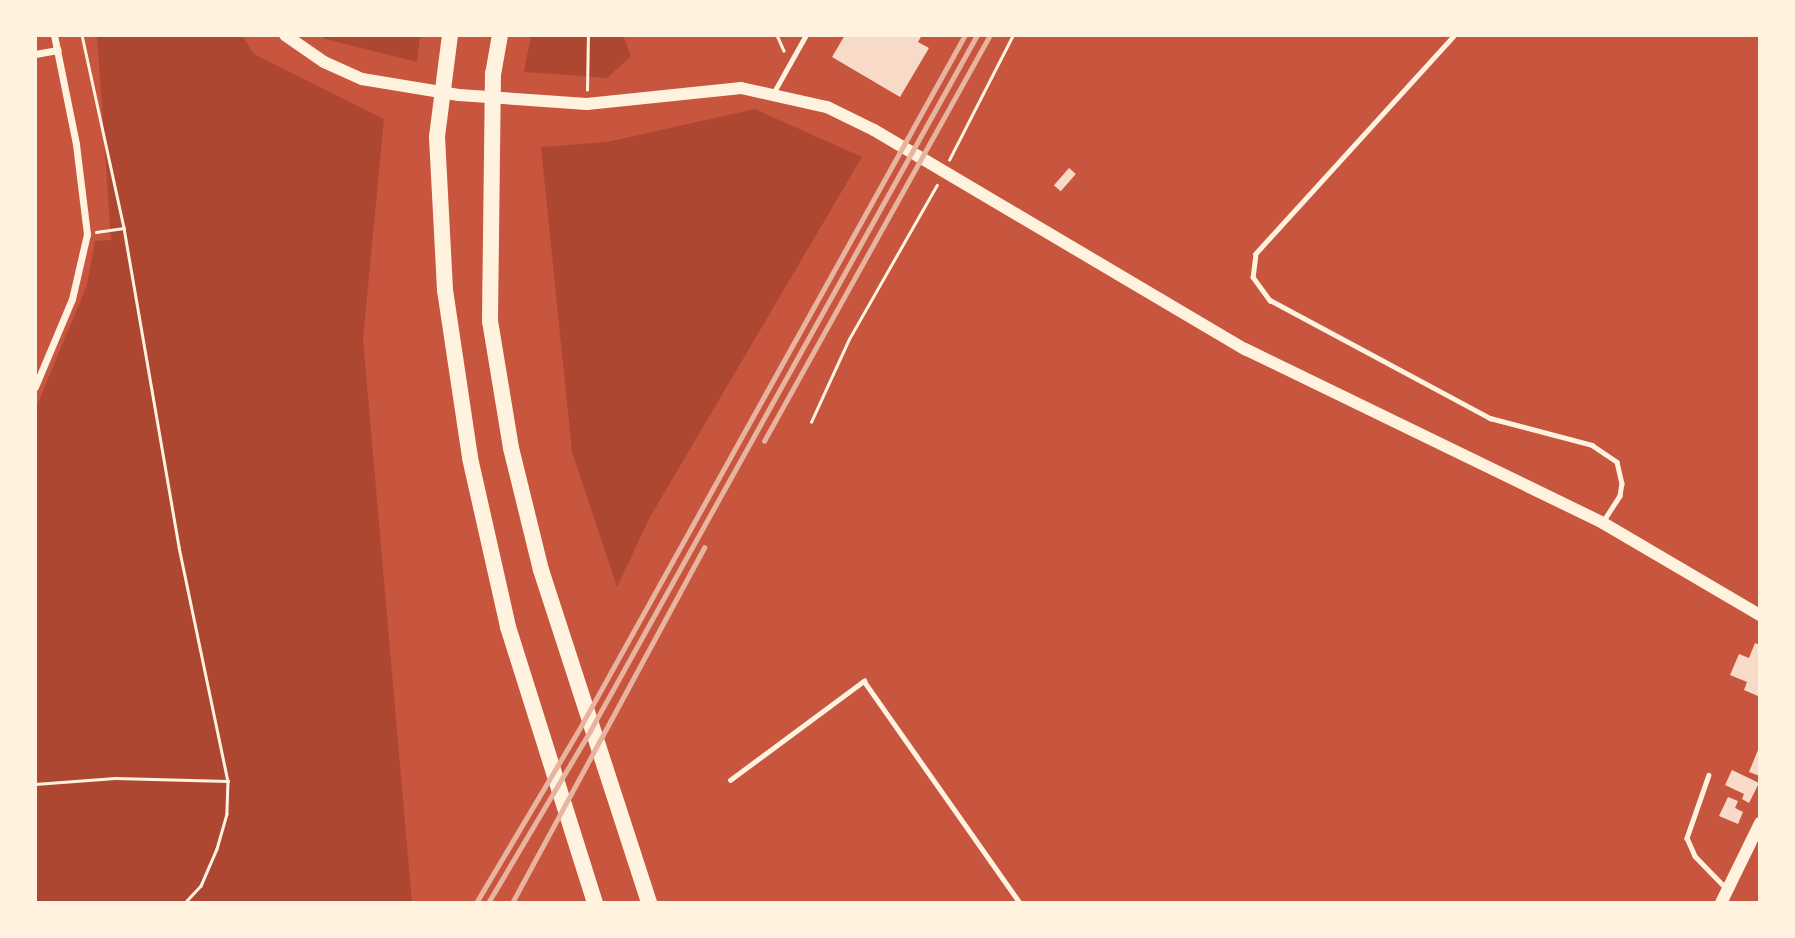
<!DOCTYPE html>
<html>
<head>
<meta charset="utf-8">
<style>
	body { margin:0 }
	#map { position:relative; width:1795px; height:938px; overflow:hidden; background:#c8553d; font-family:"DM Sans",sans-serif }
	div>[style] { position:absolute }
	[style*='--x'] { left:calc(var(--x)*1px); top:calc(var(--y)*1px); width:calc(var(--w)*1px); rotate:calc(var(--a)*1deg) }
	.green>* { inset:0; background:#ae4732 }
	.building>* { inset:0; background:#f7dbc8; transform-origin:0 0 }
	.path>* { height:2.5px; margin:-1.25px; padding:0 1.25px; transform-origin:1.25px; border-radius:1.25px; background:#fff3e0 }
	.service>* { height:4.5px; margin:-2.25px; padding:0 2.25px; transform-origin:2.25px; border-radius:2.25px; background:#fff3e0 }
	.minor>* { height:7px; margin:-3.5px; padding:0 3.5px; transform-origin:3.5px; border-radius:3.5px; background:#fff3e0 }
	.tertiary>* { height:12px; margin:-6px; padding:0 6px; transform-origin:6px; border-radius:6px; background:#fff3e0 }
	.trunk>* { height:16px; margin:-8px; padding:0 8px; transform-origin:8px; border-radius:8px; background:#fff3e0 }
	.rail>* { height:4.5px; margin:-2.25px; padding:0 2.25px; transform-origin:2.25px; border-radius:2.25px; background:#e9b49f }
	span { translate:-50% -50%; white-space:nowrap; text-align:center; line-height:1.15; -webkit-text-stroke:7px #fff3e0; paint-order:stroke }
	.frame { position:absolute; inset:0; border:37px solid #fff3e0; pointer-events:none }
</style>
</head>
<body>
<div id="map">
	<div class="green">
		<div style="clip-path:polygon(97px 35px,242px 35px,254px 54px,384px 119px,363px 339px,412px 903px,35px 903px,35px 410px,87px 285px,95px 241px,111px 240px)"></div>
		<div style="clip-path:polygon(321px 35px,420px 35px,417px 62px,325px 39px)"></div>
		<div style="clip-path:polygon(531px 35px,623px 35px,631px 56px,607px 78px,524px 72px)"></div>
		<div style="clip-path:polygon(755px 109px,862px 157px,650px 517px,617px 587px,572px 452px,541px 147px,607px 142px)"></div>
	</div>
	<div class="building">
		<div style="clip-path:polygon(845px 35px,922px 35px,918px 42px,929px 48px,900px 97px,832px 57px)"></div>
		<div style="left:1069px;top:168px;width:9px;height:23px;rotate:41deg"></div>
		<div style="clip-path:polygon(1755px 643px,1760px 645px,1758px 696px,1744px 690px,1747px 682px,1730px 675px,1739px 654px,1749px 658px)"></div>
		<div style="clip-path:polygon(1760px 745px,1760px 776px,1749px 772px)"></div>
		<div style="clip-path:polygon(1732px 770px,1759px 783px,1749px 803px,1742px 799px,1744px 794px,1725px 785px)"></div>
		<div style="clip-path:polygon(1728px 797px,1738px 801px,1735px 808px,1743px 812px,1738px 824px,1719px 816px)"></div>
	</div>
	<div class="path">
		<div style="--x:82;--y:35;--w:198;--a:77.7"></div>
		<div style="--x:124;--y:228;--w:324;--a:80.2"></div>
		<div style="--x:179;--y:547;--w:239;--a:78.2"></div>
		<div style="--x:228;--y:781;--w:33;--a:92"></div>
		<div style="--x:227;--y:814;--w:36;--a:106"></div>
		<div style="--x:217;--y:849;--w:40;--a:113.4"></div>
		<div style="--x:201;--y:886;--w:23;--a:133"></div>
		<div style="--x:777;--y:35;--w:17;--a:66"></div>
		<div style="--x:587;--y:90;--w:55;--a:-89"></div>
		<div style="--x:949;--y:160;--w:140;--a:-62.9"></div>
		<div style="--x:96;--y:232;--w:28;--a:-8"></div>
		<div style="--x:811;--y:422;--w:91;--a:-65.4"></div>
		<div style="--x:849;--y:339;--w:177;--a:-60.3"></div>
		<div style="--x:35;--y:784;--w:80;--a:-4.3"></div>
		<div style="--x:115;--y:778;--w:113;--a:1.5"></div>
	</div>
	<div class="service">
		<div style="--x:1455;--y:35;--w:296;--a:132.3"></div>
		<div style="--x:1256;--y:254;--w:23;--a:97"></div>
		<div style="--x:1253;--y:277;--w:29;--a:54"></div>
		<div style="--x:1270;--y:300;--w:250;--a:28.2"></div>
		<div style="--x:1490;--y:418;--w:106;--a:14.8"></div>
		<div style="--x:1592;--y:445;--w:30;--a:34"></div>
		<div style="--x:1617;--y:462;--w:22;--a:77"></div>
		<div style="--x:1622;--y:483;--w:13;--a:99"></div>
		<div style="--x:1620;--y:496;--w:31;--a:123"></div>
		<div style="--x:774;--y:92;--w:65;--a:-60.7"></div>
		<div style="--x:1709;--y:775;--w:67;--a:109.2"></div>
		<div style="--x:1687;--y:838;--w:20;--a:66"></div>
		<div style="--x:1695;--y:856;--w:43;--a:45.9"></div>
		<div style="--x:730;--y:780;--w:167;--a:-36.5"></div>
		<div style="--x:864;--y:681;--w:271;--a:54.9"></div>
	</div>
	<div class="minor">
		<div style="--x:35;--y:54;--w:23;--a:-10"></div>
		<div style="--x:35;--y:387;--w:95;--a:-67.2"></div>
		<div style="--x:72;--y:299;--w:67;--a:-77"></div>
		<div style="--x:87;--y:234;--w:91;--a:-97"></div>
		<div style="--x:76;--y:144;--w:111;--a:-101.4"></div>
	</div>
	<div class="tertiary">
		<div style="--x:285;--y:35;--w:47;--a:34.7"></div>
		<div style="--x:324;--y:62;--w:42;--a:24.1"></div>
		<div style="--x:362;--y:79;--w:98;--a:9.4"></div>
		<div style="--x:459;--y:95;--w:128;--a:4"></div>
		<div style="--x:587;--y:104;--w:155;--a:-5.9"></div>
		<div style="--x:741;--y:88;--w:88;--a:12.5"></div>
		<div style="--x:827;--y:107;--w:52;--a:26.1"></div>
		<div style="--x:874;--y:130;--w:431;--a:30.6"></div>
		<div style="--x:1245;--y:349;--w:398;--a:25.9"></div>
		<div style="--x:1603;--y:523;--w:182;--a:30.4"></div>
		<div style="--x:1721;--y:903;--w:89;--a:-64"></div>
	</div>
	<div class="trunk">
		<div style="--x:450;--y:35;--w:103;--a:97.3"></div>
		<div style="--x:437;--y:137;--w:153;--a:87"></div>
		<div style="--x:445;--y:290;--w:170;--a:81.5"></div>
		<div style="--x:470;--y:458;--w:173;--a:77.3"></div>
		<div style="--x:508;--y:627;--w:289;--a:72.5"></div>
		<div style="--x:500;--y:35;--w:39;--a:100"></div>
		<div style="--x:493;--y:73;--w:248;--a:90.7"></div>
		<div style="--x:490;--y:321;--w:129;--a:80.6"></div>
		<div style="--x:511;--y:448;--w:126;--a:76.2"></div>
		<div style="--x:541;--y:570;--w:350;--a:72"></div>
	</div>
	<div class="rail">
		<div style="--x:764;--y:441;--w:465;--a:-60.9"></div>
		<div style="--x:476;--y:903;--w:206;--a:-59.3"></div>
		<div style="--x:581;--y:726;--w:791;--a:-60.94"></div>
		<div style="--x:488;--y:903;--w:200;--a:-59.3"></div>
		<div style="--x:590;--y:731;--w:796;--a:-60.92"></div>
		<div style="--x:512;--y:903;--w:404;--a:-61.6"></div>
	</div>
	<div class="frame"></div>
</div>
</body>
</html>
